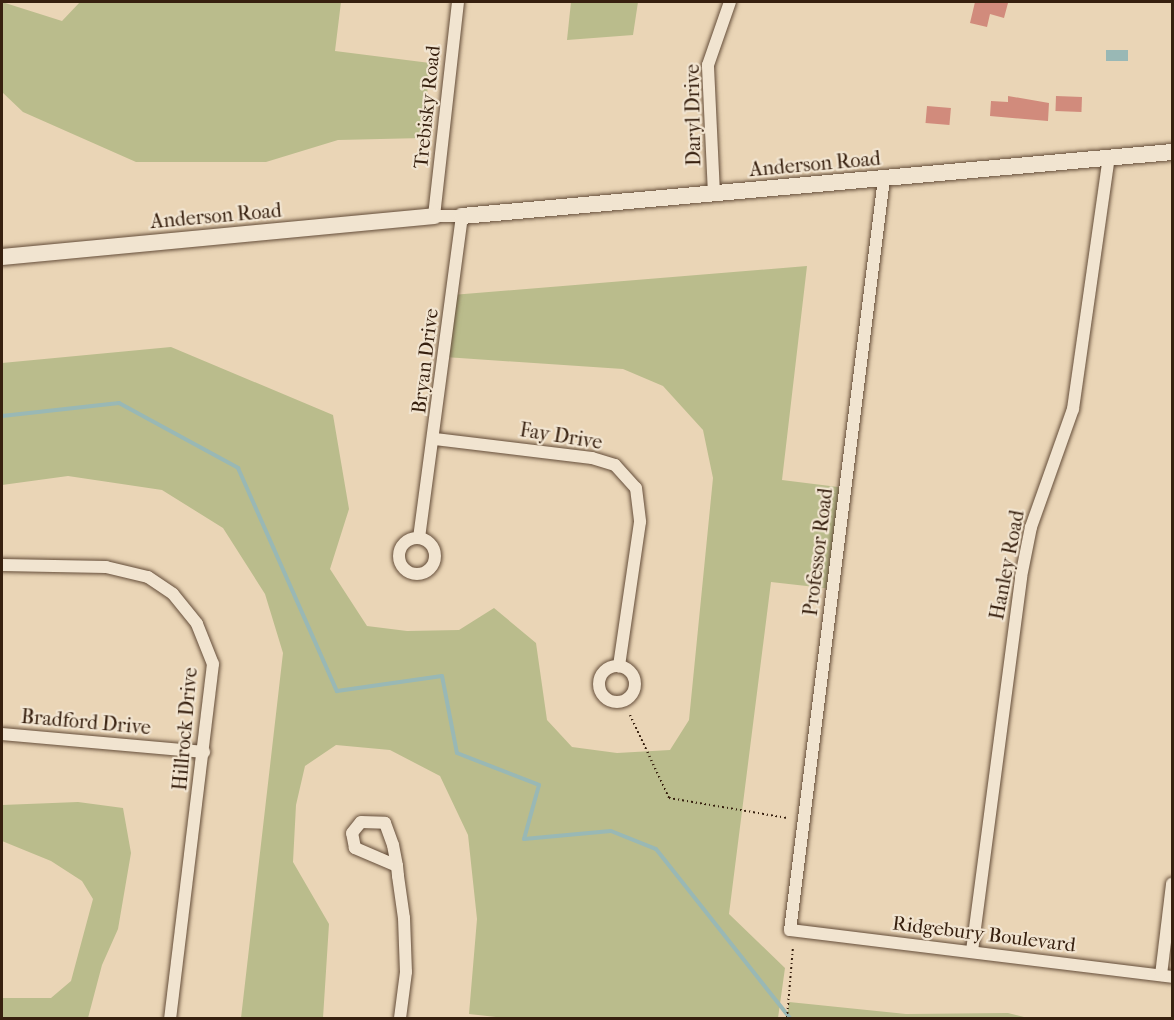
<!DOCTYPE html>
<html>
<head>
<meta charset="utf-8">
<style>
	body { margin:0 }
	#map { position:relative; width:1174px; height:1020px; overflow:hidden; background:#ead5b6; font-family:"IM FELL French Canon",serif }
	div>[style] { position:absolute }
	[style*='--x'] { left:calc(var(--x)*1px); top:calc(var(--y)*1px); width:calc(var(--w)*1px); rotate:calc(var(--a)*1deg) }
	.green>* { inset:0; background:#babc8c }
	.water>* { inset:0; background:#99b8b5; transform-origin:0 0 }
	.stream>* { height:4px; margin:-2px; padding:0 2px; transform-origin:2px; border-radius:2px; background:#99b8b5 }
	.building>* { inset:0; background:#d18b7c; transform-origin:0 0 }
	.path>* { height:2px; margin-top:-1px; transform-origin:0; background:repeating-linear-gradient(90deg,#37200f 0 1.5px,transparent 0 4.5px) }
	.roads { filter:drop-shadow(0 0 2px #644d39) drop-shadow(0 0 2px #644d39) }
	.minor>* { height:12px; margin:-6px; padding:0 6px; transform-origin:6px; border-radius:6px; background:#f1e4d0 }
	.minor>.ring { margin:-6px; padding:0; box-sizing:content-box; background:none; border:12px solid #f1e4d0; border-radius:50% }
	.tertiary>* { height:16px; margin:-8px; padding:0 8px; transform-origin:8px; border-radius:8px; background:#f1e4d0 }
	span { translate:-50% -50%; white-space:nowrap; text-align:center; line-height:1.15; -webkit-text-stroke:4.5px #f1e4d0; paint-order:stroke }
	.street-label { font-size:20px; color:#37200f }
	.frame { position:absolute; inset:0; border:3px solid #37200f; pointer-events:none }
</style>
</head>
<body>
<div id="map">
	<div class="green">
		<div style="clip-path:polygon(2px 2px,62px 21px,80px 2px,341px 2px,335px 51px,430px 63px,423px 138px,338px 140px,266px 162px,136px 162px,23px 112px,2px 92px)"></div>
		<div style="clip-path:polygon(571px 2px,638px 2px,633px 35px,567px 40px)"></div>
		<div style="clip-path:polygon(807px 266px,782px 480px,846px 488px,833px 589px,771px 582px,729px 914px,785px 968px,778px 1018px,505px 1018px,469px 1014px,477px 919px,468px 835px,440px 776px,390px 750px,336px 745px,305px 766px,296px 805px,293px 862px,329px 924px,323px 1018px,241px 1018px,283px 653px,265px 594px,223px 528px,162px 490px,68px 476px,2px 485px,2px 363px,171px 347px,333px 415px,349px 509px,330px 569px,367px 626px,407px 631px,459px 630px,494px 608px,536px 643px,547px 720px,572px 747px,617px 753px,670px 750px,689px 720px,713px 478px,703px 430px,663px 386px,623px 369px,445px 357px,452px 295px)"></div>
		<div style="clip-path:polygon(78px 802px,123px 808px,131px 853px,118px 929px,102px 965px,88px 1018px,2px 1018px,2px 998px,51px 998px,71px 981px,93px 899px,82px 881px,51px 861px,2px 841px,2px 805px)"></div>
		<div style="clip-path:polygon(789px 1002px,906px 1014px,1008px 1013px,1028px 1018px,787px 1018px)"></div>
	</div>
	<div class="water">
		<div style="left:1106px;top:50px;width:22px;height:11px"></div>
	</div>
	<div class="stream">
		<div style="--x:2;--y:416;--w:118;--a:-6.3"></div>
		<div style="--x:119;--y:403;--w:136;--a:28.6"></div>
		<div style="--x:238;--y:468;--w:244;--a:66.1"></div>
		<div style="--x:337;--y:691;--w:106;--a:-8.1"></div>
		<div style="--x:442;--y:676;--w:78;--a:79"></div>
		<div style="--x:457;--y:753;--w:88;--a:21.3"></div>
		<div style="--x:539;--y:785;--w:56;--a:105.5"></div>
		<div style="--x:524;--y:839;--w:87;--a:-5.3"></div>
		<div style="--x:611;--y:831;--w:48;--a:21.8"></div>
		<div style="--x:656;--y:849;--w:216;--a:51.6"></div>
	</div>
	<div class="building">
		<div style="clip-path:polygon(975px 2px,1008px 3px,1004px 18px,990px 14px,987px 27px,970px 23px)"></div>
		<div style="clip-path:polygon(1008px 96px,1049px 103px,1048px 121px,990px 116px,991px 101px,1008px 102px)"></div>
		<div style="left:1056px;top:96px;width:26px;height:15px;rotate:2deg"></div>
		<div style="left:927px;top:106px;width:24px;height:17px;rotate:5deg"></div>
	</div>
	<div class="path">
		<div style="--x:630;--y:715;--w:92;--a:64.8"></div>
		<div style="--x:669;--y:798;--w:120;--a:9.6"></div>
		<div style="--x:787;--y:1018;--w:72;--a:-85.2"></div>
	</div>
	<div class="roads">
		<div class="minor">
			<div style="--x:884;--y:179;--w:757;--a:97.13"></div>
			<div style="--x:790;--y:930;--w:385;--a:7"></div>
			<div style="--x:714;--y:194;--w:129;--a:-92.7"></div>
			<div style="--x:708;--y:65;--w:67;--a:-70.8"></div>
			<div style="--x:435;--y:439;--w:158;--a:6.9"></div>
			<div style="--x:592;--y:458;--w:24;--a:17"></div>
			<div style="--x:615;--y:465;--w:31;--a:48"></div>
			<div style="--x:636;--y:488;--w:34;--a:83"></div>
			<div style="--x:640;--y:522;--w:146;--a:98.3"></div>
			<div class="ring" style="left:399px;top:538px;width:24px;height:24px"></div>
			<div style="--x:419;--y:538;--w:325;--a:-82.4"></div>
			<div style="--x:462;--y:216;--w:28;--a:180"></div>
			<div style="--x:434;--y:216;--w:215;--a:-83.6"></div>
			<div style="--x:2;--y:565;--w:104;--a:1.1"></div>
			<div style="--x:106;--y:567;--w:43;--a:13.4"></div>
			<div style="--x:148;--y:577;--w:30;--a:34"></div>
			<div style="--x:173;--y:594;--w:38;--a:51"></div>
			<div style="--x:197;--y:624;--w:43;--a:68.2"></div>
			<div style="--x:213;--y:664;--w:357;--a:96.9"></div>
			<div class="ring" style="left:599px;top:666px;width:24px;height:24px"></div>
			<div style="--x:2;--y:734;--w:203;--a:5.1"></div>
			<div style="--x:397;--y:866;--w:46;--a:-156.8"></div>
			<div style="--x:355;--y:848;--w:15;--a:-101"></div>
			<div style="--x:352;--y:833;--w:14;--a:-51"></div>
			<div style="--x:361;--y:822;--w:24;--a:2"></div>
			<div style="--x:385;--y:823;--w:23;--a:70"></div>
			<div style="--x:393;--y:845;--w:21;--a:79"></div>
			<div style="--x:397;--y:866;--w:10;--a:84"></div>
			<div style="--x:398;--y:876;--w:42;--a:81.9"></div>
			<div style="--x:404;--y:918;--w:54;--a:87.9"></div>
			<div style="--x:406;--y:972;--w:46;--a:97.4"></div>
			<div style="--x:972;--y:951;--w:377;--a:-82.5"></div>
			<div style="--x:1021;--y:577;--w:51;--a:-78.7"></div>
			<div style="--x:1031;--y:527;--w:125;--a:-70.4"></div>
			<div style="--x:1073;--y:409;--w:255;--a:-81.9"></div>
			<div style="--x:1161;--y:975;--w:92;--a:-83.1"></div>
		</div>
		<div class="tertiary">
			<div style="--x:462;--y:216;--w:713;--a:-5.15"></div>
			<div style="--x:2;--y:257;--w:434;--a:-5.4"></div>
		</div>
	</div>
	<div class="street-label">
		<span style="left:427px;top:107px;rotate:-84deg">Trebisky Road</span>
		<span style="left:693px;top:115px;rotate:-91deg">Daryl Drive</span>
		<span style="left:815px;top:164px;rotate:-5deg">Anderson Road</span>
		<span style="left:216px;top:216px;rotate:-5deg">Anderson Road</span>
		<span style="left:425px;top:361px;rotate:-83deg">Bryan Drive</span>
		<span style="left:561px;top:436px;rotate:9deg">Fay Drive</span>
		<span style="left:818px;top:552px;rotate:-83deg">Professor Road</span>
		<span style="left:1007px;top:565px;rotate:-79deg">Hanley Road</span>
		<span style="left:86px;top:722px;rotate:5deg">Bradford Drive</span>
		<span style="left:185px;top:729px;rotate:-85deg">Hillrock Drive</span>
		<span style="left:984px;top:934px;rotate:7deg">Ridgebury Boulevard</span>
	</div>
	<div class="frame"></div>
</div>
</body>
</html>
